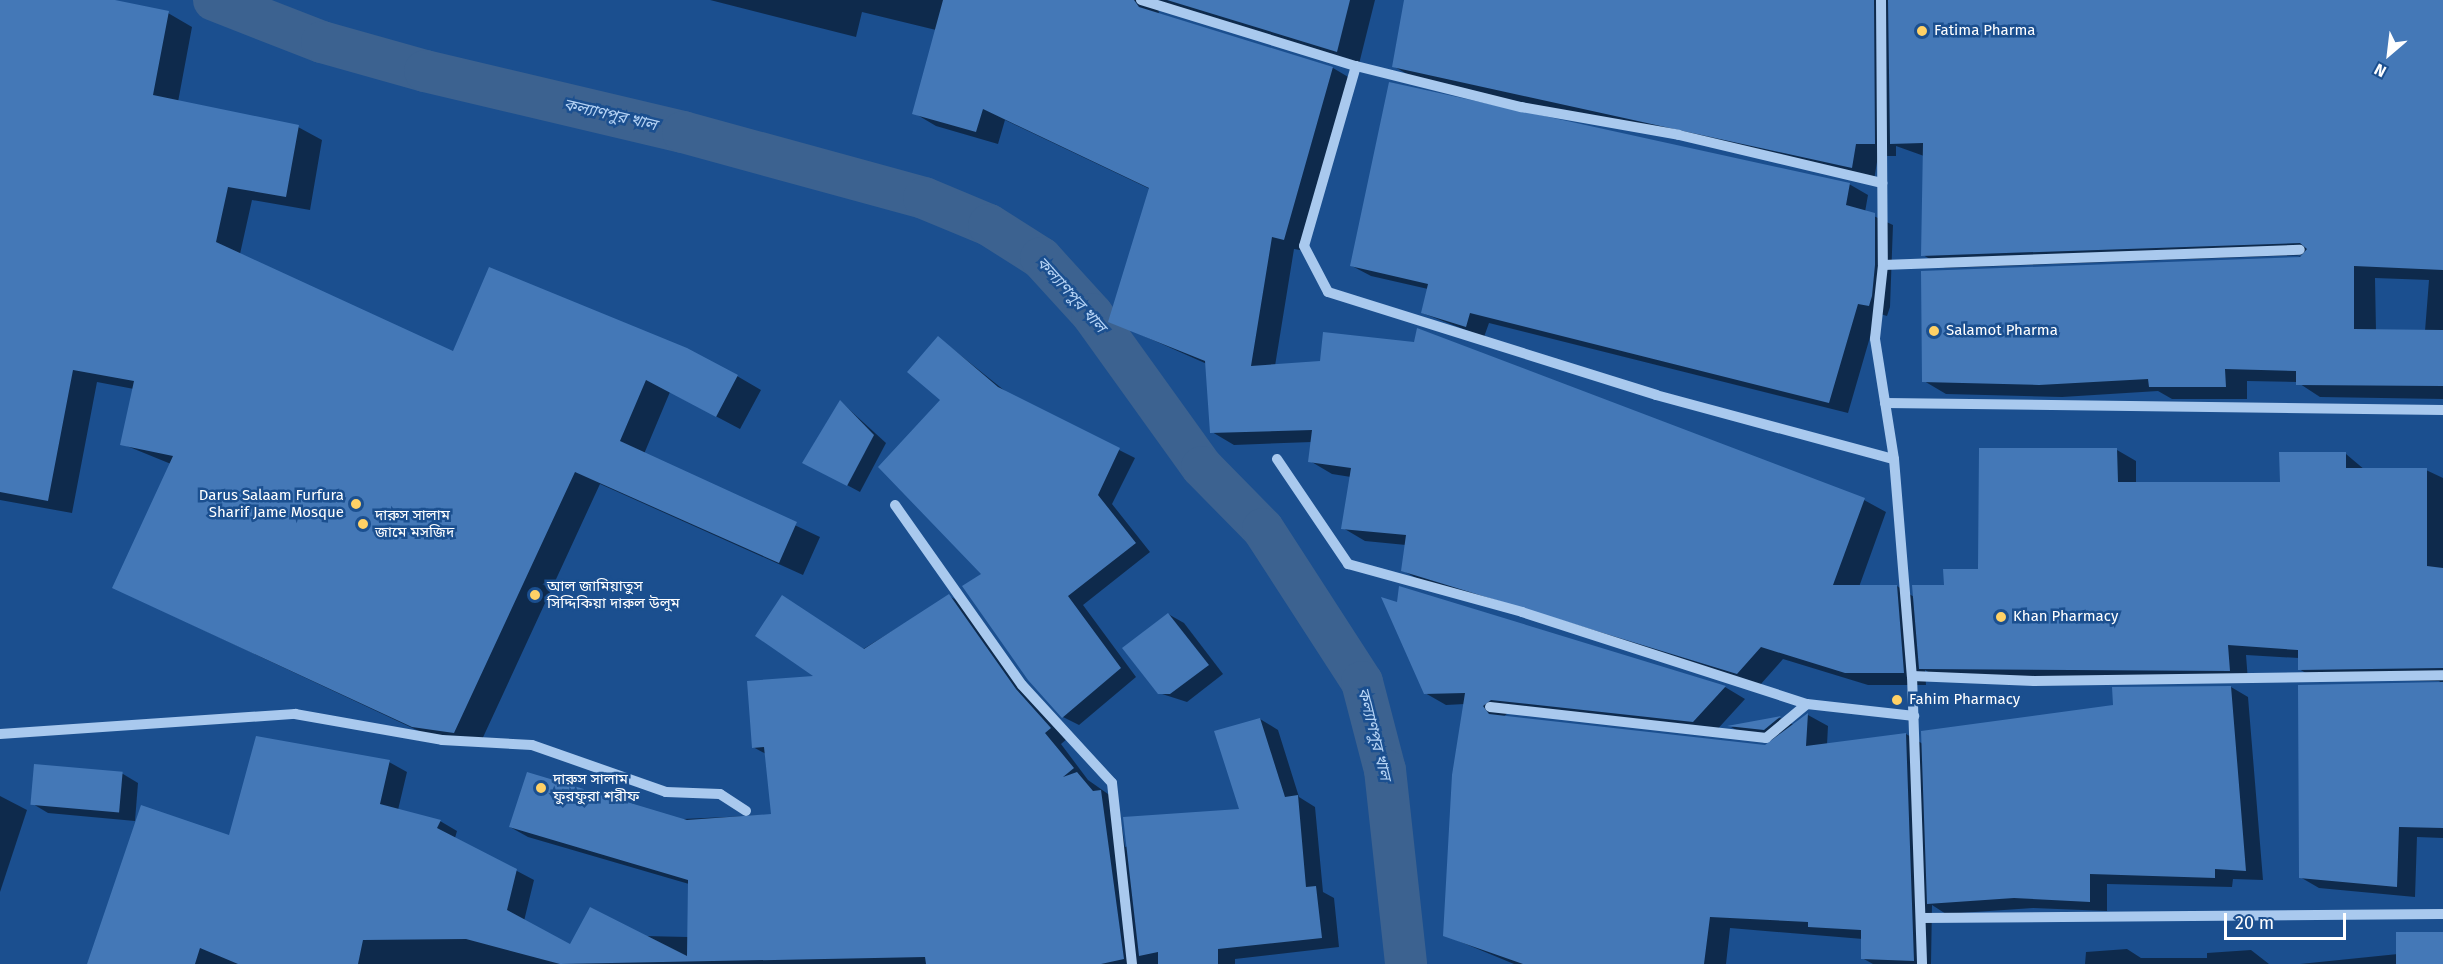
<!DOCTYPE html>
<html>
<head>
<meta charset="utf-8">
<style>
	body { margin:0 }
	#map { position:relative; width:2443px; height:964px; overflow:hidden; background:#1b4f8f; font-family:"Fira Sans","Noto Sans Bengali",sans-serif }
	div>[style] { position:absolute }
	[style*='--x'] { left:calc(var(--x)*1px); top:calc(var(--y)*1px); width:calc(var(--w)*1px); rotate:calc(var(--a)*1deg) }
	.shadow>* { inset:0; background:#0007 }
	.canal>* { height:42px; margin:-21px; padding:0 21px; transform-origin:21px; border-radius:21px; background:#3c6290 }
	.building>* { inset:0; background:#4478b7; transform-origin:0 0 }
	.minor>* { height:10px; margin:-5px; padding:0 5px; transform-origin:5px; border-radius:5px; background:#a9c9ee }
	.dots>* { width:16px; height:16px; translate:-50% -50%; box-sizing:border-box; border:3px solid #1b4f8f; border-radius:50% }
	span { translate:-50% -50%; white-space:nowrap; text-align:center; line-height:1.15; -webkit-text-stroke:5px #1b4f8f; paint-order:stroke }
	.poi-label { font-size:15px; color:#fff }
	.left { translate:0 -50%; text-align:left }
	.right { translate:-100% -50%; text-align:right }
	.water-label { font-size:16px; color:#b5d3f5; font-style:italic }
	.north { position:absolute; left:2359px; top:24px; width:60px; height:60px; -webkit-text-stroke:4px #1b4f8f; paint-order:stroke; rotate:208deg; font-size:16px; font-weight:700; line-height:24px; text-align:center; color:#fff }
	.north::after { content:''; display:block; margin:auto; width:21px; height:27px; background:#fff; clip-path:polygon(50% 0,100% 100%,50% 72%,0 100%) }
	.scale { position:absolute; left:2224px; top:913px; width:122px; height:27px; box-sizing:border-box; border:3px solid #fff; border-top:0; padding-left:8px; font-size:18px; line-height:21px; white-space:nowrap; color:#fff; -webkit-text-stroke:4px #1b4f8f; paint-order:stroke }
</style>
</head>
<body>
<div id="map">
	<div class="shadow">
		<div style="clip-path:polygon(0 0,107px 0,168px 13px,192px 27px,178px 102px,298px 127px,322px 140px,310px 210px,252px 200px,240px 254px,454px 353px,737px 376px,761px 390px,740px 429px,670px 392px,644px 454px,820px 537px,803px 575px,600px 484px,479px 746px,438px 740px,114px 588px,171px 464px,122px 444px,134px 389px,97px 382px,72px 513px,0 500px)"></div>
		<div style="clip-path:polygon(710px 0,1375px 0,1359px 64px,1158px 5px,1159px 15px,1333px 68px,1355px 81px,1306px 251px,1294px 249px,1275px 366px,1864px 500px,1886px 512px,1859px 587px,1897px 586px,1914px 597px,1980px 571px,2117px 450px,2136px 461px,2136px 484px,2281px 484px,2346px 454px,2365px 470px,2426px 470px,2443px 478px,2443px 838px,2417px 837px,2415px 897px,2319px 888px,2300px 877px,2440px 681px,2318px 680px,2299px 669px,2299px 658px,2246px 655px,2248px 681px,1939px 679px,1925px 670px,1926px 685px,1868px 685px,1783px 659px,1760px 685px,1425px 583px,1402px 570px,1406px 545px,1365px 541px,1343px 528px,1351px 477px,1332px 474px,1310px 461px,1312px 442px,1234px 445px,1212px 432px,1207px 364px,1110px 321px,1150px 189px,1005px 120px,998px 144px,936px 126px,914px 113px,936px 30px,862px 12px,856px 37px)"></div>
		<div style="clip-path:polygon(evenodd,1406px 0,2443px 0,2443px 399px,2320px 397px,2297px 382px,2247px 381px,2247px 399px,2172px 399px,2158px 391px,2062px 397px,1946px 394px,1924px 381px,2304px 255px,1945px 268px,1923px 255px,1924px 156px,1896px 146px,1896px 156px,1878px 156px,1874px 180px,1416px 79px,1393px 66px,1406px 0,2375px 278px,2429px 280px,2425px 331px,2376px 331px,2375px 278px)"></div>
		<div style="clip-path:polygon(1849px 184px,1868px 195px,1865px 212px,1893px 225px,1890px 307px,1887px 316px,1877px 313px,1848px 413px,1489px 323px,1484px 337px,1422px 313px,1428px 289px,1371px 276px,1352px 266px)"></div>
		<div style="clip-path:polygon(939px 338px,1010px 395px,1135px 458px,1112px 504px,1150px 552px,1083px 605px,1136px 677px,1079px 725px,1063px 717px,984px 574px,942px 400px)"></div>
		<div style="clip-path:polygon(841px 402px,886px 443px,860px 492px,817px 469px)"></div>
		<div style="clip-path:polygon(1400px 588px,1725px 687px,1745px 699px,1714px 733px,1512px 710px,1503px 717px,1766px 747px,1774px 741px,1751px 738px,1731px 727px,1780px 718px,1794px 725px,1808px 715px,1828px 726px,1827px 745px,1906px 734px,1923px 744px,2231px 687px,2248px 697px,2263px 880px,2233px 879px,2232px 887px,2107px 884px,2107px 911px,2033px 908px,1946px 914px,1932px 905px,1931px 964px,1873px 964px,1862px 958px,1863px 939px,1730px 928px,1726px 964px,1514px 964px,1444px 935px,1465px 704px,1446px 705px,1425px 693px,1398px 603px)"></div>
		<div style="clip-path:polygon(949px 596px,967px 606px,1068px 738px,1061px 744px,1088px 780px,1118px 801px,1125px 847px,1241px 810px,1260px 719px,1278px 730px,1299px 797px,1315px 807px,1323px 892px,1334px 898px,1339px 947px,1235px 959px,1235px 964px,89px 964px,230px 837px,389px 762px,407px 772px,398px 810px,440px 821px,457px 831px,455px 838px,534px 880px,524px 921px,571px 946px,644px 936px,688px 937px,689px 884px,528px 837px,510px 827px,772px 815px,766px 754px,753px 747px,818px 677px)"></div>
		<div style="clip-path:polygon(1168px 614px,1184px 623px,1223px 674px,1187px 702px,1159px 693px)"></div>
		<div style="clip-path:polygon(123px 774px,138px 783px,135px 821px,48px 813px,33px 804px)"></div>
		<div style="clip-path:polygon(0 796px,27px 810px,0 892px)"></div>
		<div style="clip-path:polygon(2443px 934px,2443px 964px,2300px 964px,2398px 954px)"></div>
		<div style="clip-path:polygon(2127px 949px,2141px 958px,2207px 958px,2207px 953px,2251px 950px,2269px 964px,2085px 964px,2086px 952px)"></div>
	</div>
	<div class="canal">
		<div style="--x:214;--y:0;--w:116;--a:21.3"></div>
		<div style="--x:322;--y:42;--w:107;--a:15.7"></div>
		<div style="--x:425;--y:71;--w:265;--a:13.3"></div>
		<div style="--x:683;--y:132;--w:250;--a:15.3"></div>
		<div style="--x:924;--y:198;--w:70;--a:22.6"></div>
		<div style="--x:989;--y:225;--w:62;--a:32.4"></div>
		<div style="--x:1041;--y:258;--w:76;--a:47.7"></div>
		<div style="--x:1092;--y:314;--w:188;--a:54.3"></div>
		<div style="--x:1202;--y:467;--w:87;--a:45.5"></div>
		<div style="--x:1263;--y:529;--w:182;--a:57.1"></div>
		<div style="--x:1362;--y:682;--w:91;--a:75.4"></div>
		<div style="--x:1385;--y:770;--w:195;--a:83.8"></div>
	</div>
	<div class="building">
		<div style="clip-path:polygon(0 0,115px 0,169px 11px,153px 95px,299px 125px,286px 197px,228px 187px,216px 242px,453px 351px,489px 267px,687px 348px,738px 375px,716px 417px,646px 380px,620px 441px,797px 522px,779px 563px,575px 472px,454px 733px,412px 727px,112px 588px,173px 456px,120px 445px,134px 381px,73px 370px,48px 501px,0 492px)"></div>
		<div style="clip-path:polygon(943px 0,1134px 0,1139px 7px,1333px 67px,1284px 240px,1272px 237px,1251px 366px,1320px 361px,1323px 332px,1414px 342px,1417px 328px,1865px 498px,1833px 585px,1897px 585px,1904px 673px,1845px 673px,1761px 647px,1737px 674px,1401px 571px,1406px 535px,1341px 529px,1351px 468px,1308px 462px,1312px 430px,1210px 433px,1205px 361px,1108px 322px,1149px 188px,983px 109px,976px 132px,912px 114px)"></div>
		<div style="clip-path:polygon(1167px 0,1350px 0,1337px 52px)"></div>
		<div style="clip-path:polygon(1404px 0,1874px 0,1875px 144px,1856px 144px,1852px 168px,1392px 67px)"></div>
		<div style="clip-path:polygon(1888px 0,2443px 0,2443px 270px,2354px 266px,2354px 329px,2443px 330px,2443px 386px,2296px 385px,2296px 371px,2225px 369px,2226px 387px,2149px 387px,2148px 379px,2039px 385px,1922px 382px,1921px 271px,2300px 257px,2307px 249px,2300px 243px,1921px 256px,1923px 143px,1890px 144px)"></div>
		<div style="clip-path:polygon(1389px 82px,1850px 183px,1846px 205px,1875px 213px,1875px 265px,1872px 296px,1869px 306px,1858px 304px,1829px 403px,1470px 313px,1466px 327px,1421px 313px,1428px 284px,1350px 266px)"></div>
		<div style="clip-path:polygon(938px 336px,998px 387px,1120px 448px,1098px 495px,1136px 543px,1068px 596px,1121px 668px,1062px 718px,1028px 680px,962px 586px,981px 574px,878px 467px,940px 400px,907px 372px)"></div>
		<div style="clip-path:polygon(840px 400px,874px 435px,847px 486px,802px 463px)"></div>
		<div style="clip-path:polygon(1979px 448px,2117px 448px,2118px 482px,2280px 482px,2279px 452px,2346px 452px,2346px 468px,2427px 468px,2427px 566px,2443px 568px,2443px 668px,2298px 670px,2298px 650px,2228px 645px,2230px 671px,1919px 669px,1912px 585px,1944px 585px,1943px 569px,1978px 569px)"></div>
		<div style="clip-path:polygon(1399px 586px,1726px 686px,1693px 722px,1491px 700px,1483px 706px,1489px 714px,1765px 745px,1808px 713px,1806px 746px,1906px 733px,1914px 961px,1861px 959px,1861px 930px,1808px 927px,1808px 922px,1710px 917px,1704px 964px,1523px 964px,1443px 936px,1452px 775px,1465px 693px,1424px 694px,1381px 597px,1397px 602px)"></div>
		<div style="clip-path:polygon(949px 594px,1016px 689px,1051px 728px,1045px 733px,1074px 768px,1063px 777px,1077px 772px,1093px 791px,1101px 790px,1124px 959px,1101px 964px,926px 964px,925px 957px,560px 964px,466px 939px,363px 940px,358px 964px,238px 964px,200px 948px,195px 964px,87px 964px,141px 805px,229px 835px,256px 736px,390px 760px,380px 804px,441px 820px,437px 828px,517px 869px,507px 910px,570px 944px,590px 907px,687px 956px,688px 880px,509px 827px,527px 772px,687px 820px,771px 814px,764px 747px,752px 748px,747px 681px,813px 676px,755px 636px,782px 595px,864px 649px)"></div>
		<div style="clip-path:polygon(1168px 613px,1209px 665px,1170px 694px,1158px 694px,1122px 648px)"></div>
		<div style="clip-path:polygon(2443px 682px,2443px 828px,2399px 827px,2397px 887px,2299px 878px,2298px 685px)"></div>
		<div style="clip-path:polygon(2231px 686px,2246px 871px,2215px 869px,2215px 878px,2090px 874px,2090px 902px,2014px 898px,1927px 904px,1921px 731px,2113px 705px,2112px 687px)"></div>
		<div style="clip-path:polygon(1781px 716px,1764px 730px,1727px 726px)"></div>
		<div style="clip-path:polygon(1260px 718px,1285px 797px,1298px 795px,1306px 887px,1316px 886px,1322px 938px,1218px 949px,1218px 964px,1158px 964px,1158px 952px,1139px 956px,1123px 817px,1239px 809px,1214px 731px)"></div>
		<div style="left:34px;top:764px;width:89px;height:41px;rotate:5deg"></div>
		<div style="left:2396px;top:932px;width:47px;height:32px"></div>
	</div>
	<div class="minor">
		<div style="--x:1141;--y:0;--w:225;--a:17.1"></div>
		<div style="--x:1356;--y:66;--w:170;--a:14"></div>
		<div style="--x:1521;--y:107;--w:160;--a:10"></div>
		<div style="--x:1679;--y:135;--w:209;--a:13.3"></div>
		<div style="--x:1881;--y:0;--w:265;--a:89.6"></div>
		<div style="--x:1883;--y:265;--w:74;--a:96.2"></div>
		<div style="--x:1875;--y:339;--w:121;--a:81"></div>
		<div style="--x:1894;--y:459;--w:218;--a:85.3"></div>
		<div style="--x:1912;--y:676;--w:288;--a:88"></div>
		<div style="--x:1356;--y:66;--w:187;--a:106.1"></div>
		<div style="--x:1304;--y:246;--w:52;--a:62.4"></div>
		<div style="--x:1328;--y:292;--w:344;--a:17.4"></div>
		<div style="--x:1656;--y:395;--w:246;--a:15.1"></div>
		<div style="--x:1883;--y:265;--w:417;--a:-2.1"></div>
		<div style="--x:1885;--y:403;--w:558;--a:0.72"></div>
		<div style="--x:1277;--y:459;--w:127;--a:55.9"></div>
		<div style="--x:1348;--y:564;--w:180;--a:15.4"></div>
		<div style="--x:1522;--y:612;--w:299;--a:17.9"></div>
		<div style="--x:1807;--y:704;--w:108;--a:6.4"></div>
		<div style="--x:895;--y:505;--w:220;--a:54.8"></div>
		<div style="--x:1022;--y:685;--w:133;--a:47.4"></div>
		<div style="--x:1112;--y:783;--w:182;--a:83.7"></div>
		<div style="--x:1912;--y:676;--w:122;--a:2.3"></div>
		<div style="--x:2034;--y:681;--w:409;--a:-0.8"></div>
		<div style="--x:1490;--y:707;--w:278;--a:6.4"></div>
		<div style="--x:1766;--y:738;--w:53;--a:-39.7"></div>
		<div style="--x:0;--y:734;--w:296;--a:-3.9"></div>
		<div style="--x:295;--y:714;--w:149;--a:10"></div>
		<div style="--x:442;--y:740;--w:90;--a:3.2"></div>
		<div style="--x:532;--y:745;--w:142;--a:19.3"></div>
		<div style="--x:666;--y:792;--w:54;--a:2.1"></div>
		<div style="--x:720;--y:794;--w:31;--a:33"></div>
		<div style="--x:1921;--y:918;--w:522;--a:-0.44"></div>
	</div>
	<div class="dots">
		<div style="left:1922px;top:31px;background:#ffd166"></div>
		<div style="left:1934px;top:331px;background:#ffd166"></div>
		<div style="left:356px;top:504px;background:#ffd166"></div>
		<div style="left:363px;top:524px;background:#ffd166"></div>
		<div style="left:535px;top:595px;background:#ffd166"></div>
		<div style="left:2001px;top:617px;background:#ffd166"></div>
		<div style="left:1897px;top:700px;background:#ffd166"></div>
		<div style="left:541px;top:788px;background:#ffd166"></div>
	</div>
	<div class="poi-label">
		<span class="left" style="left:1934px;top:31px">Fatima Pharma</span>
		<span class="left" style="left:1946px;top:331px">Salamot Pharma</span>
		<span class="right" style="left:344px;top:504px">Darus Salaam Furfura<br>Sharif Jame Mosque</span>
		<span class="left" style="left:375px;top:524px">দারুস সালাম<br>জামে মসজিদ</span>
		<span class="left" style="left:547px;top:595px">আল জামিয়াতুস<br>সিদ্দিকিয়া দারুল উলুম</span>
		<span class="left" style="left:2013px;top:617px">Khan Pharmacy</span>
		<span class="left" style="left:1909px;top:700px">Fahim Pharmacy</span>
		<span class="left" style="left:553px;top:788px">দারুস সালাম<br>ফুরফুরা শরীফ</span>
	</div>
	<div class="water-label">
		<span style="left:610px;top:115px;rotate:13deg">কল্যাণপুর খাল</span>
		<span style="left:1071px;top:295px;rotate:48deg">কল্যাণপুর খাল</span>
		<span style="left:1374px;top:734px;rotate:76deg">কল্যাণপুর খাল</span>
	</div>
	<div class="north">N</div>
	<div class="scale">20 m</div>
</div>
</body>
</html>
